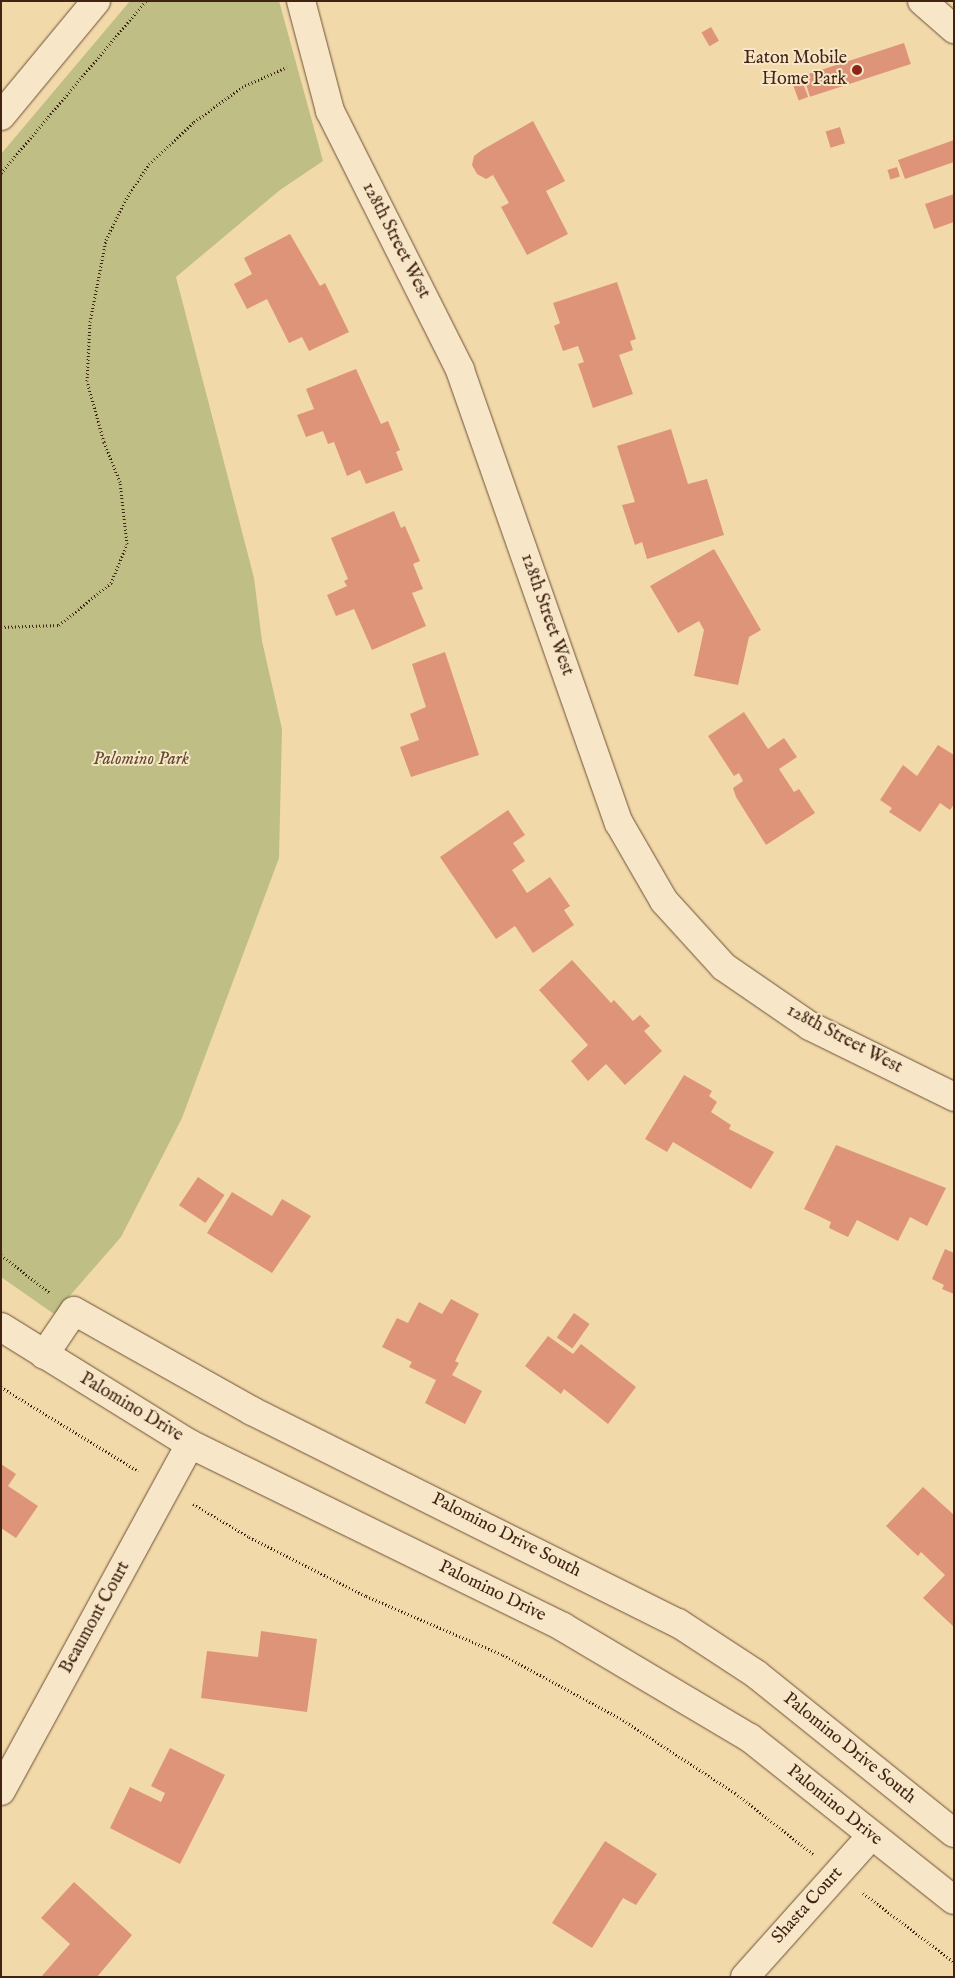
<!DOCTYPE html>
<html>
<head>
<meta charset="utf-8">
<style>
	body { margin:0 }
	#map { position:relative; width:955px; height:1978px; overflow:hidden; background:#f2d9a9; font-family:"IM FELL English",serif }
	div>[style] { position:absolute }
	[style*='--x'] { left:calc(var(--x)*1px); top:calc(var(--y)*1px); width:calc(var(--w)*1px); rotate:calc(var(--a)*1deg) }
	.green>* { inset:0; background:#bfbe85 }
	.building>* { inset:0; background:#de9478; transform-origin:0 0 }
	.path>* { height:3px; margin-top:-1.5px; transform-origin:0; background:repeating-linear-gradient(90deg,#412314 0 1px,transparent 0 3.5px) }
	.roads { filter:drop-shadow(0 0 1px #6d5039) drop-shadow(0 0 1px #6d5039) }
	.minor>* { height:28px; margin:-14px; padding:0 14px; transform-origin:14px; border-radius:14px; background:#f7e6c7 }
	.dots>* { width:14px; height:14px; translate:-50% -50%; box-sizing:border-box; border:2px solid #f7e6c7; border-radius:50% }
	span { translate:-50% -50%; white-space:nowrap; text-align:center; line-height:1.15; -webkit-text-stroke:4px #f7e6c7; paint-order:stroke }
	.poi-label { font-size:18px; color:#412314 }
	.right { translate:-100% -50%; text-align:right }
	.street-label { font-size:18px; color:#412314 }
	.park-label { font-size:18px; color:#604a30; font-style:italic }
	.frame { position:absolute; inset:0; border:2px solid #412314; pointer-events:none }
</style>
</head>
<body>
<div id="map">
	<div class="green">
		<div style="clip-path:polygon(130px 1px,279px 1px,323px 161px,280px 190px,176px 277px,254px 578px,262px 641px,282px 729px,279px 858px,182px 1118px,121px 1237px,54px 1314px,1px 1277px,1px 154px)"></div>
	</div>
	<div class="building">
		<div style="left:711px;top:27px;width:16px;height:11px;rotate:60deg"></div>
		<div style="left:904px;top:43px;width:22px;height:106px;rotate:72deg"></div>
		<div style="left:803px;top:83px;width:15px;height:10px;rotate:70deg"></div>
		<div style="clip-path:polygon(533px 121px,565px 181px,546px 191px,568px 234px,527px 255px,501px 207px,509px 203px,493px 175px,486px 179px,477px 174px,472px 165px,474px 156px,482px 150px)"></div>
		<div style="left:840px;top:127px;width:17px;height:15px;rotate:73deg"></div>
		<div style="clip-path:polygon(954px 140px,954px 162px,905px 179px,898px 160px)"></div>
		<div style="left:897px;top:167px;width:10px;height:10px;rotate:73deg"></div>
		<div style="clip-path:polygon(954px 194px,954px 222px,934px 229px,925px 204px)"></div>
		<div style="clip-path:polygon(290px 234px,320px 286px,325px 283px,349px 332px,309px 351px,302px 337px,289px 343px,267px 299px,247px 309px,234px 284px,252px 274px,244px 258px)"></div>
		<div style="clip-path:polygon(617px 282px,636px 339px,630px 341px,633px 350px,619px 355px,633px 394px,593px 408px,578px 364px,584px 362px,578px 346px,563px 351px,554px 326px,560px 323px,553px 303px)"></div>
		<div style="clip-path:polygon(356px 369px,381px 424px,388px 421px,400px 450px,396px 452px,403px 470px,366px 484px,360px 470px,347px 476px,334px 442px,328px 444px,323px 431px,306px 437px,297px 415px,314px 409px,306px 389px)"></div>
		<div style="clip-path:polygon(671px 429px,688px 484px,707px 479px,724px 535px,647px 559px,642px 542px,635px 545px,622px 505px,635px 502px,617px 446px)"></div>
		<div style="clip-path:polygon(394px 511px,401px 528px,405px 526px,420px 561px,413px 564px,423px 589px,412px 593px,426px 626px,372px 650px,354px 609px,336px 616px,327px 595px,347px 586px,344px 581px,348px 579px,331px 538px)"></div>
		<div style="clip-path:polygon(714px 549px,761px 630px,749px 637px,738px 685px,694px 676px,704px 630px,699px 621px,678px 633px,650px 586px)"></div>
		<div style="clip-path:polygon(445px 652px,479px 755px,411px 777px,400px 747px,419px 740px,410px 714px,426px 707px,412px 664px)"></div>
		<div style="clip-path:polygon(744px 712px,768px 749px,784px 738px,797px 757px,779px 769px,794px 792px,799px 789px,815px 813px,766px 845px,736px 797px,733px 788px,743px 781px,739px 773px,734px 776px,708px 736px)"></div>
		<div style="clip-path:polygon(938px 745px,954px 755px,954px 804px,950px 810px,940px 803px,920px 832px,889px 812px,892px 808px,880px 800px,903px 765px,917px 776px)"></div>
		<div style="clip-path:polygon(508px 810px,525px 835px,513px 843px,525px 861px,512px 870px,527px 893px,550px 877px,570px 906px,564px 910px,574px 925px,533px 953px,515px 926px,496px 939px,440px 857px)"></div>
		<div style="clip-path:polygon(572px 960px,611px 1003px,614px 1000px,633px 1021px,640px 1015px,650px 1026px,644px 1031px,662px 1051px,625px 1085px,606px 1064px,588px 1081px,571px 1061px,588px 1045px,539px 990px)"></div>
		<div style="clip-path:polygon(684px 1075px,712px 1091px,709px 1096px,717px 1102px,711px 1112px,731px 1125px,729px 1129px,774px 1152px,751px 1189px,673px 1142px,667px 1152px,645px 1139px)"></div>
		<div style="clip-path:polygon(836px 1145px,946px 1188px,927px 1226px,910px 1217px,898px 1241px,857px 1220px,848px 1237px,829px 1228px,831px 1222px,804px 1209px)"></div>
		<div style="left:198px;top:1177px;width:32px;height:34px;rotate:34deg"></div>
		<div style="clip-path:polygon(232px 1192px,272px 1216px,282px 1199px,311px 1216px,272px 1273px,207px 1233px)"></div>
		<div style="clip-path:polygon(945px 1249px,954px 1253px,954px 1294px,942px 1289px,944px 1285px,932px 1279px)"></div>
		<div style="clip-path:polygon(451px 1299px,479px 1314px,455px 1361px,459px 1363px,452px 1375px,482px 1391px,465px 1424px,425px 1403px,436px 1380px,409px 1367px,412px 1362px,382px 1347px,397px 1318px,408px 1323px,419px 1302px,442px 1314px)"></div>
		<div style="left:574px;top:1313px;width:19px;height:30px;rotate:35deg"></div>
		<div style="clip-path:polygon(548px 1336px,573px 1354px,581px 1344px,636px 1387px,608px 1424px,564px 1389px,561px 1394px,525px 1366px)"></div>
		<div style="clip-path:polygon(1px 1464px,16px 1474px,8px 1486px,38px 1506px,16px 1538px,1px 1528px)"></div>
		<div style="clip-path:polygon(923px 1487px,954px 1515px,954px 1627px,923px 1598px,945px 1575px,921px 1552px,918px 1556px,886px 1526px)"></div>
		<div style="clip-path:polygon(261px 1631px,317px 1639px,307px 1712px,201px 1698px,207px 1651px,258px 1657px)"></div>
		<div style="clip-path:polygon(170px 1748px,225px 1775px,180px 1864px,110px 1828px,130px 1787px,161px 1802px,165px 1793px,151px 1786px)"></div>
		<div style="clip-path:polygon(605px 1841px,657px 1874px,636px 1905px,623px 1898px,592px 1948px,552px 1923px)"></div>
		<div style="clip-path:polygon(74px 1882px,132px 1935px,97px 1977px,41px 1977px,70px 1944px,41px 1918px)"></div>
	</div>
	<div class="path">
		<div style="--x:1;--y:173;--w:225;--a:-49.9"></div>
		<div style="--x:1;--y:627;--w:58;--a:-2"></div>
		<div style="--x:59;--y:625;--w:67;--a:-38.9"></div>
		<div style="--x:111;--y:583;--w:42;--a:-67.7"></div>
		<div style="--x:127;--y:544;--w:62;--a:-96.4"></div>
		<div style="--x:120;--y:482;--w:43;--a:-111.8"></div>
		<div style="--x:104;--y:442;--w:63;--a:-105.6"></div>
		<div style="--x:87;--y:381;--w:59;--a:-87.1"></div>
		<div style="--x:90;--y:322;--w:84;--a:-79"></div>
		<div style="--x:106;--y:240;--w:46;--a:-64"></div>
		<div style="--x:126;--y:199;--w:42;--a:-56.7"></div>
		<div style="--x:149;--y:164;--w:62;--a:-43"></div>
		<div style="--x:194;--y:122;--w:59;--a:-36.1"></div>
		<div style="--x:242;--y:87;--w:49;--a:-24"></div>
		<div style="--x:1;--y:1255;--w:62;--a:37.8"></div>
		<div style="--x:1;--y:1387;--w:161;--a:31.5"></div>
		<div style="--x:193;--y:1504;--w:65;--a:30.5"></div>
		<div style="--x:249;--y:1537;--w:131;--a:26.8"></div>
		<div style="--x:366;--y:1596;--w:149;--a:23.3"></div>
		<div style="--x:503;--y:1655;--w:136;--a:28.4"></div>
		<div style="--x:623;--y:1720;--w:134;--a:33.1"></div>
		<div style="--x:735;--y:1793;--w:99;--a:38"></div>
		<div style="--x:863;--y:1893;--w:114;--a:37.2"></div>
	</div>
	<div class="roads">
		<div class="minor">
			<div style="--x:301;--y:1;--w:114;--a:75.2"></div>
			<div style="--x:330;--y:111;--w:290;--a:63.3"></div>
			<div style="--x:460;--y:370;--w:480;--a:70.7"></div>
			<div style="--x:619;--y:823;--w:90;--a:60"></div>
			<div style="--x:664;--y:901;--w:89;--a:47.7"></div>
			<div style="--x:724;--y:967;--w:104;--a:34.5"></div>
			<div style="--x:810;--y:1026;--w:161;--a:26.2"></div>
			<div style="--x:922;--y:1;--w:43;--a:41.2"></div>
			<div style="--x:1;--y:116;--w:149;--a:-50.4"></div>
			<div style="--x:1;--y:1327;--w:222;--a:31.8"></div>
			<div style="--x:190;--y:1444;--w:415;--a:26.1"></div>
			<div style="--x:563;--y:1627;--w:217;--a:30.7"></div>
			<div style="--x:750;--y:1738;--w:260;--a:38.5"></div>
			<div style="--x:44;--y:1355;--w:53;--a:-55.7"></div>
			<div style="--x:74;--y:1311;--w:204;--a:29.3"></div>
			<div style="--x:252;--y:1411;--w:476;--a:26.5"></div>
			<div style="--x:678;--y:1623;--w:93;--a:33.2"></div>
			<div style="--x:756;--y:1674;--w:254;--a:38.8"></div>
			<div style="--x:1;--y:1791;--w:395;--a:-61.4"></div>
			<div style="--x:745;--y:1977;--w:189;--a:-48.2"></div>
		</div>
	</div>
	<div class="dots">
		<div style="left:857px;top:70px;background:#8f2418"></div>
	</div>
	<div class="poi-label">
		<span class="right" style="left:847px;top:70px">Eaton Mobile<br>Home Park</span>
	</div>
	<div class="street-label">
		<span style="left:395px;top:241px;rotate:63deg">128th Street West</span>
		<span style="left:546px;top:615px;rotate:71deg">128th Street West</span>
		<span style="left:844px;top:1040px;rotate:28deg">128th Street West</span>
		<span style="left:131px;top:1408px;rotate:31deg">Palomino Drive</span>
		<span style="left:506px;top:1536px;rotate:27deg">Palomino Drive South</span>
		<span style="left:492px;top:1592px;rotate:26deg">Palomino Drive</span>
		<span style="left:96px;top:1618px;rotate:-61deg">Beaumont Court</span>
		<span style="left:849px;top:1749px;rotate:39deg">Palomino Drive South</span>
		<span style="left:834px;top:1806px;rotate:39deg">Palomino Drive</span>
		<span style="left:808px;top:1906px;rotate:-48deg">Shasta Court</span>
	</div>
	<div class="park-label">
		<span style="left:141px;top:760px">Palomino Park</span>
	</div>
	<div class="frame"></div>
</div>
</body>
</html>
